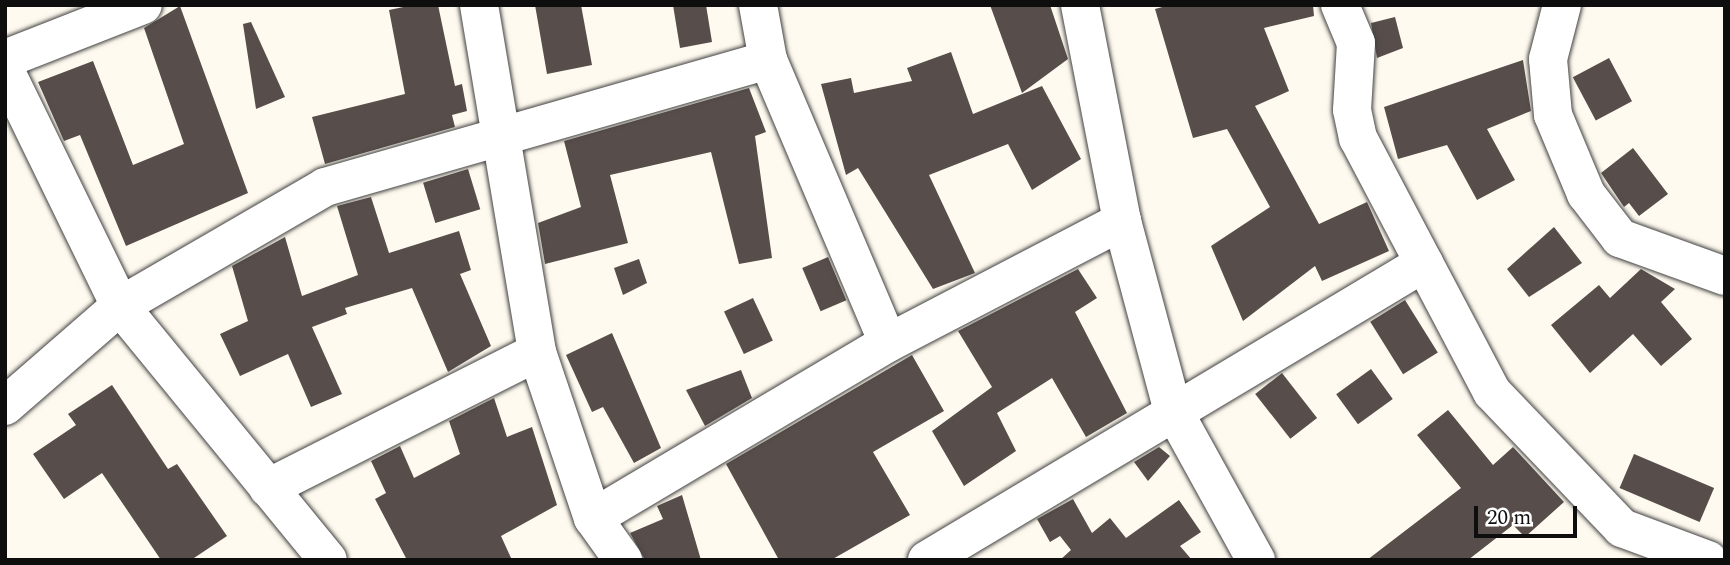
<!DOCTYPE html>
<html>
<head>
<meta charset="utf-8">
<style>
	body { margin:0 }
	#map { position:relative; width:1730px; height:565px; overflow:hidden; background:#fffaef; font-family:Spectral,serif }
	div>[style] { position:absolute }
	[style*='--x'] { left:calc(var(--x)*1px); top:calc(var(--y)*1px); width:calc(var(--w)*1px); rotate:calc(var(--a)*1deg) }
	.building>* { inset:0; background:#574d4a; transform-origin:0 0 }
	.roads { filter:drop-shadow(0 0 2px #414141) drop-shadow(0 0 2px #414141) }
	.minor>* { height:38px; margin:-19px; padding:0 19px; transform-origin:19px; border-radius:19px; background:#fff }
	span { translate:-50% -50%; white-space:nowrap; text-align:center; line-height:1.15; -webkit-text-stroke:7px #fff; paint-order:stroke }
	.frame { position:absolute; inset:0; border:7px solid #0e0e0e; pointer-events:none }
	.scale { position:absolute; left:1474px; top:506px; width:103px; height:32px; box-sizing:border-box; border:4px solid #0e0e0e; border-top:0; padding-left:9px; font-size:21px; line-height:24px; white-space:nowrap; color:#0e0e0e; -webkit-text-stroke:5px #fff; paint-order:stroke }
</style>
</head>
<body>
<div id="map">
	<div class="building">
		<div style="clip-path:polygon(413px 5px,438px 5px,455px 86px,462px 84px,467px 111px,452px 115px,455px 127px,325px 164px,312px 117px,405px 94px,389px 10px)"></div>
		<div style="clip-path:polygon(535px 5px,581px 5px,592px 65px,547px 74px)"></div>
		<div style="clip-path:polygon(673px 5px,706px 5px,712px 42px,680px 48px)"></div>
		<div style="clip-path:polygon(990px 5px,1050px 5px,1068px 59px,1022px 93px)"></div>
		<div style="clip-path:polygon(1170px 5px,1313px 5px,1314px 16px,1264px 28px,1289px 91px,1255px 106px,1319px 224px,1367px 202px,1389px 251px,1322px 281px,1315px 266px,1243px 321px,1211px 246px,1270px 207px,1227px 129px,1193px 138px,1155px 9px)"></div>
		<div style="clip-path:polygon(180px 6px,248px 193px,126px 246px,80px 135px,64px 141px,38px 82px,93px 61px,133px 165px,184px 144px,144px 28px)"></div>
		<div style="clip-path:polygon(1395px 17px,1403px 48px,1377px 58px,1371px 23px)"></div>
		<div style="clip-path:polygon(251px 22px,285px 97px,256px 109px,243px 24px)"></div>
		<div style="clip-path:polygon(951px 52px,973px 114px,1042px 86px,1081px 159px,1032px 190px,1008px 144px,929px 175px,975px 273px,933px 289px,858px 168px,846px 175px,821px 84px,851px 78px,854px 93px,912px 81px,907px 68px)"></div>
		<div style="left:1609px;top:58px;width:49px;height:41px;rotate:62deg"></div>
		<div style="clip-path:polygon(1523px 60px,1531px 111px,1487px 129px,1515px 180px,1477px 200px,1447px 145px,1398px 159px,1384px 107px)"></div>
		<div style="clip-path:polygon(749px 88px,766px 132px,755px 136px,772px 258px,739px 264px,711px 152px,610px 175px,628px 243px,545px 264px,538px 223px,581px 207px,564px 141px)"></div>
		<div style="clip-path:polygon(1633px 148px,1668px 194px,1639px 216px,1629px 203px,1624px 207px,1601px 173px)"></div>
		<div style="left:468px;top:169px;width:42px;height:47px;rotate:73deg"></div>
		<div style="clip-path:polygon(371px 197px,389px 253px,459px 231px,471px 270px,460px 274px,491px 346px,448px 372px,412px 288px,345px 308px,347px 314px,312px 327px,342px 394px,311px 407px,288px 354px,240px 376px,220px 334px,248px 321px,232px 266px,285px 237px,302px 296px,358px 275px,337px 206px)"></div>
		<div style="clip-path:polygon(1554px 227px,1582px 263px,1529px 297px,1507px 269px)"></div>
		<div style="left:828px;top:257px;width:47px;height:28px;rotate:67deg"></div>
		<div style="clip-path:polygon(639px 259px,647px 283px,623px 295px,614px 268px)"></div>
		<div style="clip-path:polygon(1078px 269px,1097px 298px,1075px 312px,1127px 413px,1086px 437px,1052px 378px,997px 413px,1016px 451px,964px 486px,932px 431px,992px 387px,958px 331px)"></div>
		<div style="clip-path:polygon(1641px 269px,1675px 289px,1661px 302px,1692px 339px,1661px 366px,1633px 334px,1590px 373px,1551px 325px,1599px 285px,1610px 298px)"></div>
		<div style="left:753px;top:298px;width:47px;height:32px;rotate:65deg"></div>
		<div style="left:1405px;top:300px;width:62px;height:41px;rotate:58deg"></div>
		<div style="clip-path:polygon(612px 333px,661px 448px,634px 463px,603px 407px,592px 412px,566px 355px)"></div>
		<div style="clip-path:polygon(912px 355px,944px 411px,873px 452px,910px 515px,831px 560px,779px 560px,726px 464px)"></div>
		<div style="left:1371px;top:369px;width:37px;height:43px;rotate:54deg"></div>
		<div style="clip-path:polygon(741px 370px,752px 398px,705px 426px,686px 390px)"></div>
		<div style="left:1282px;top:373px;width:57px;height:34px;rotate:52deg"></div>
		<div style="clip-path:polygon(112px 385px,168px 469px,177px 464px,227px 536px,191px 560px,161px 560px,102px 473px,64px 499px,33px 454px,76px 425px,68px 414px)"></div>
		<div style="clip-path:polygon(494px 398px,507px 437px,532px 427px,557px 505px,501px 536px,512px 560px,407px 560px,375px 499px,386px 493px,371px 461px,400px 446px,414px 478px,460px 454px,449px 421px)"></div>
		<div style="clip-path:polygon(1448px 410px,1493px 465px,1513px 447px,1564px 502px,1525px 537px,1513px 525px,1468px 560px,1367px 560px,1461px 488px,1417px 435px)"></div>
		<div style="clip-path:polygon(1159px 447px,1170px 456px,1148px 481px,1134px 462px)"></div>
		<div style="left:1634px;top:454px;width:87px;height:37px;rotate:23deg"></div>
		<div style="clip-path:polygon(682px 495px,701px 560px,645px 560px,630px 533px,663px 519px,657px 506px)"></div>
		<div style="clip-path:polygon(1073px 499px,1092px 533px,1110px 518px,1126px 538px,1179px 500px,1201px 532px,1180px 546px,1192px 560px,1060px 560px,1071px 550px,1060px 536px,1050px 542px,1037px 519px)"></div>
	</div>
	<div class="roads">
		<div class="minor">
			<div style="--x:479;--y:5;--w:352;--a:80.5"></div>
			<div style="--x:537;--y:352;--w:175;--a:71.4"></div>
			<div style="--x:593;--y:518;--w:52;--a:54.5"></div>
			<div style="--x:758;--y:5;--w:56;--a:79.7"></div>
			<div style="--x:768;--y:60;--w:307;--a:67"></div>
			<div style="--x:1080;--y:5;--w:220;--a:79"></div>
			<div style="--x:1122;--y:221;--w:194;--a:75"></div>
			<div style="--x:1172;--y:408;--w:174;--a:61.1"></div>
			<div style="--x:1340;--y:5;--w:41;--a:67.2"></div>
			<div style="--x:1356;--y:43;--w:67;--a:93.4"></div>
			<div style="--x:1352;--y:110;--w:29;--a:78"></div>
			<div style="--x:1358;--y:138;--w:287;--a:62.2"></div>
			<div style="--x:1492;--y:392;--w:188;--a:46.3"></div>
			<div style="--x:1622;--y:528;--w:92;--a:20.4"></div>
			<div style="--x:1562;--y:5;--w:56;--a:104.5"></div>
			<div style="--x:1548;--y:59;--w:56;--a:84.9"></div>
			<div style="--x:1553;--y:115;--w:86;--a:67.3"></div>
			<div style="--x:1586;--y:194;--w:56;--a:52.3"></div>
			<div style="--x:1620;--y:238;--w:112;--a:19.9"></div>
			<div style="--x:5;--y:59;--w:148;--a:-21.4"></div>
			<div style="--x:5;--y:70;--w:263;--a:64"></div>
			<div style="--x:120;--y:306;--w:328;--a:50.7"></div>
			<div style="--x:5;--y:406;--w:152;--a:-41"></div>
			<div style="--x:120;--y:306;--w:237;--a:-30.1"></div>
			<div style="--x:325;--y:187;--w:461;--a:-16"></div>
			<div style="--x:268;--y:488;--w:301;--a:-26.8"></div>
			<div style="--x:593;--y:518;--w:343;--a:-30.7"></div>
			<div style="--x:888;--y:343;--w:264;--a:-27.5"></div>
			<div style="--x:927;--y:560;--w:579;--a:-30.86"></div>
		</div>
	</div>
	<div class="frame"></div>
	<div class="scale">20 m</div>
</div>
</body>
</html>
